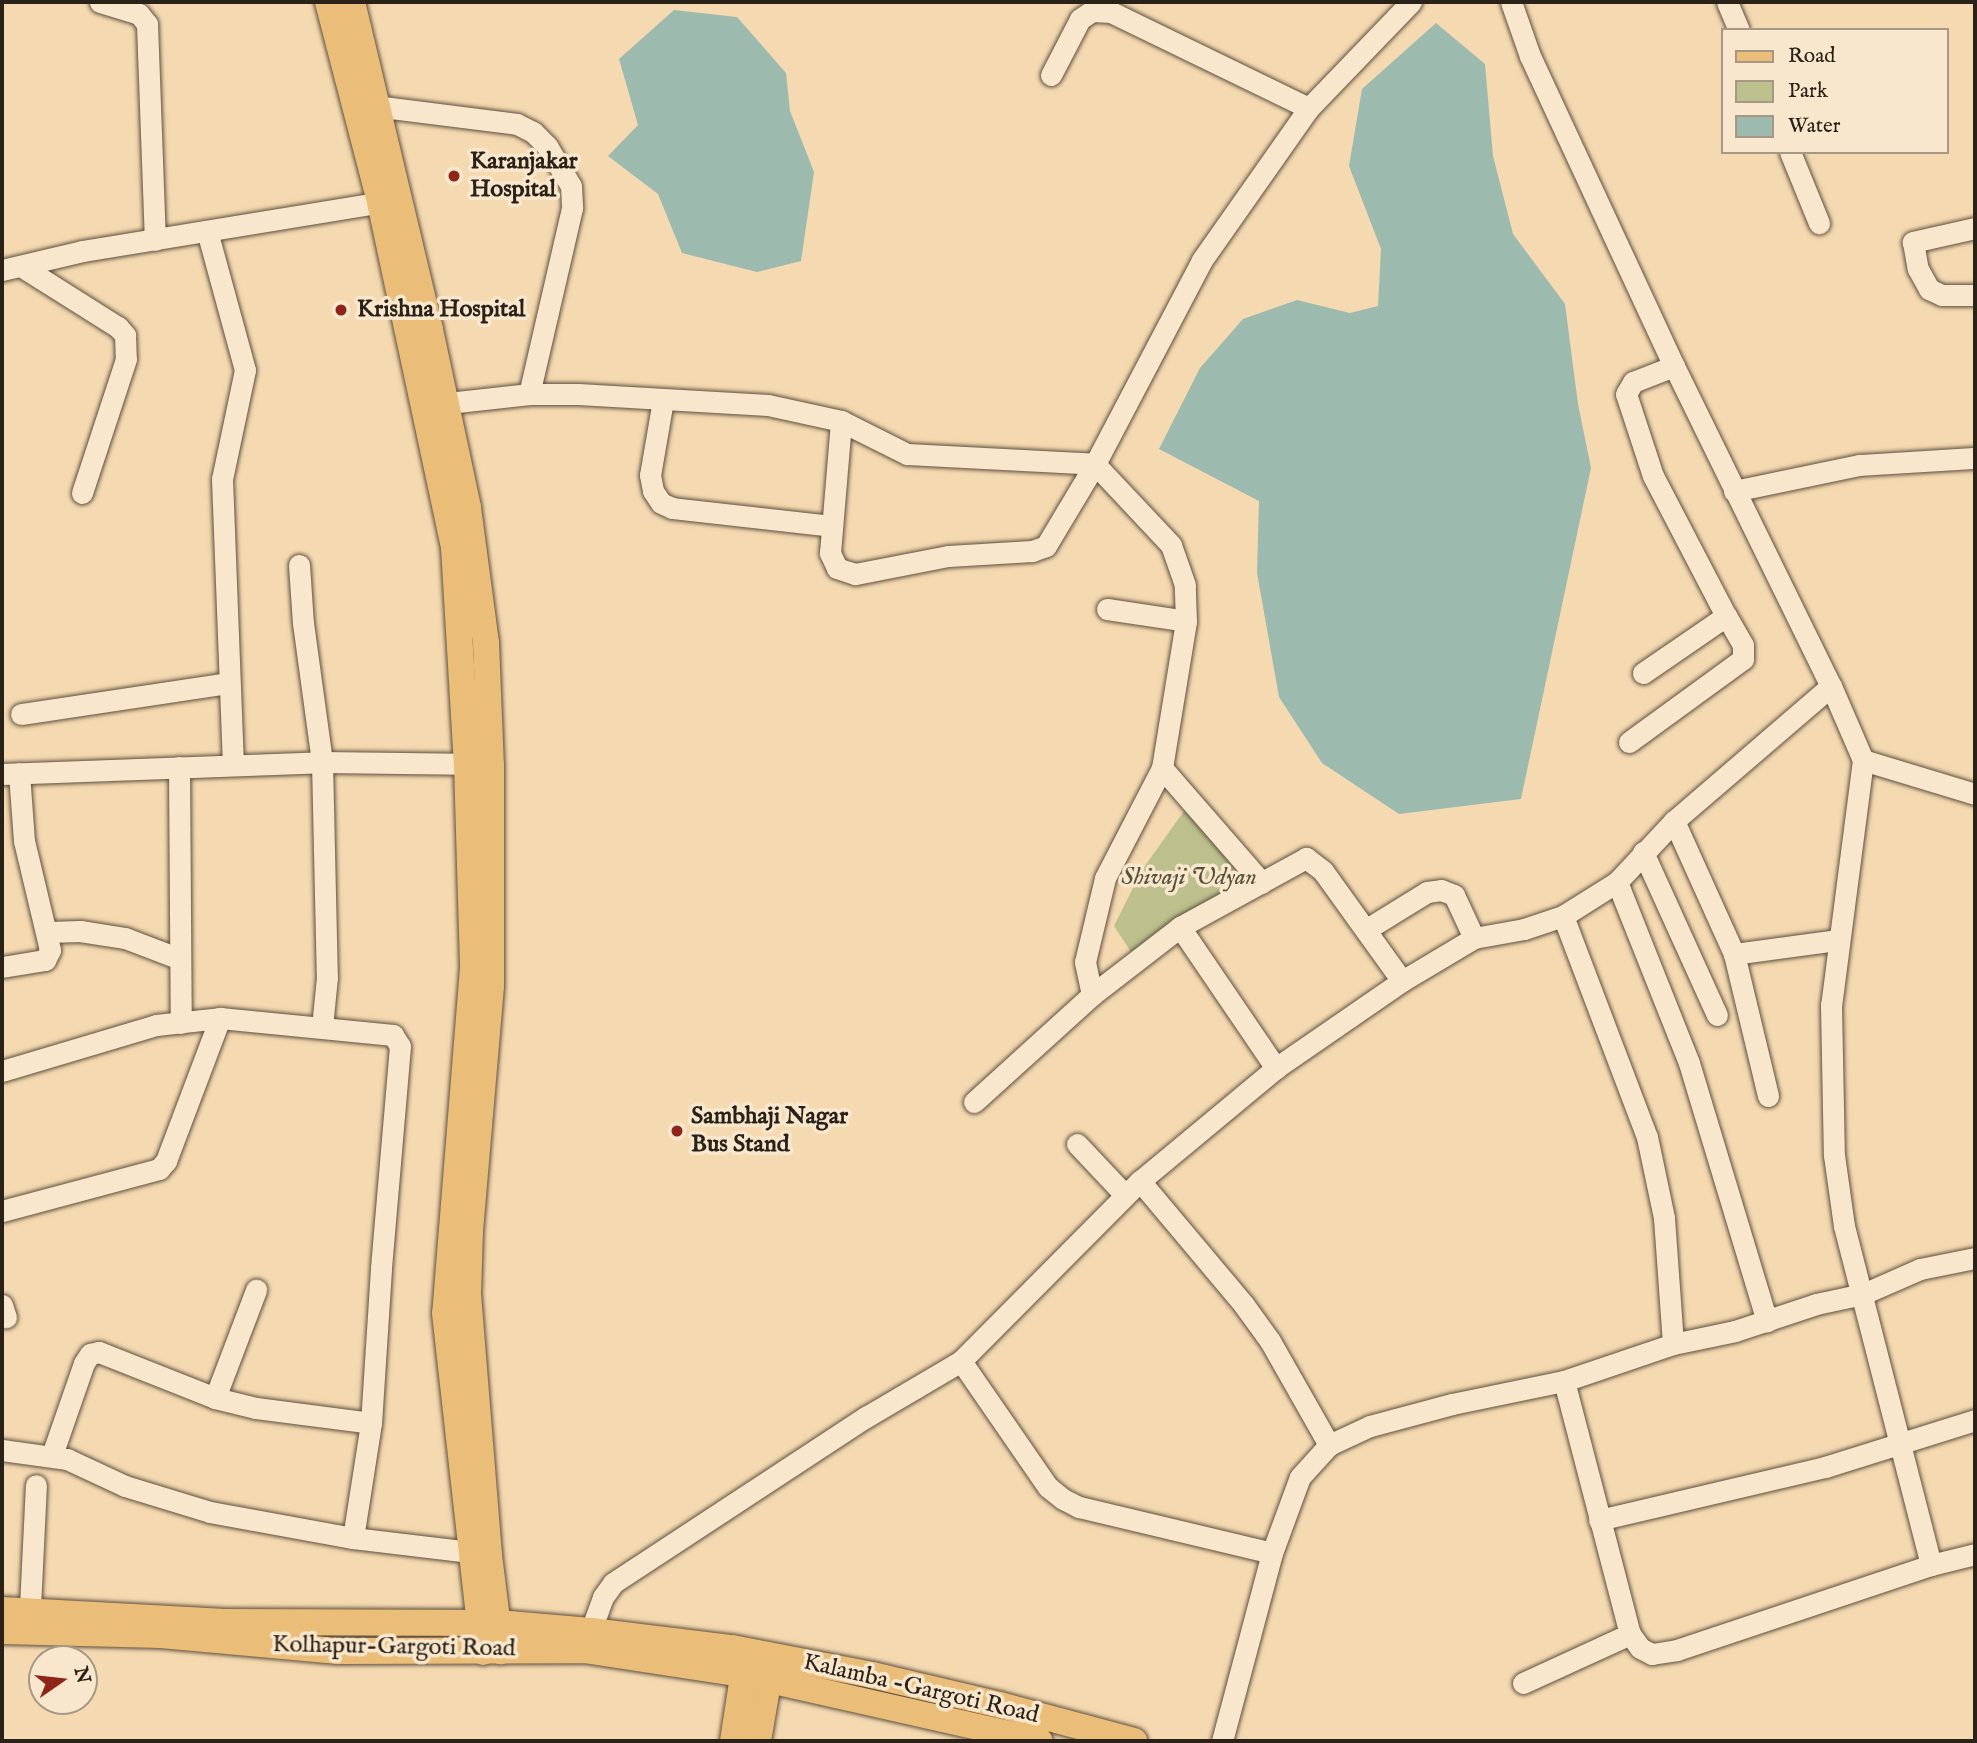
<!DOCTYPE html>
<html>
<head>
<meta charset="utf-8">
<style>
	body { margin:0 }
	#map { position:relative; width:1977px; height:1743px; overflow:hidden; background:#f5dab1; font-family:"IM FELL English",serif }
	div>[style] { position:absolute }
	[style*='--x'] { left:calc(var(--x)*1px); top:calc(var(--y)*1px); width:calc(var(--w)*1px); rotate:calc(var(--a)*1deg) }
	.green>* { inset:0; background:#bbc08c }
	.water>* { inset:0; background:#9cbaad }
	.roads { filter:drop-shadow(0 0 2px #5d4f3e) drop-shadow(0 0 2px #5d4f3e) }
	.minor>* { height:21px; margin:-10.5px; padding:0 10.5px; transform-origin:10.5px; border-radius:10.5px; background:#f8e7cc }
	.major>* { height:26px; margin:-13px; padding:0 13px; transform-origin:13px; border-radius:13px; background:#eabd78 }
	.dots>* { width:19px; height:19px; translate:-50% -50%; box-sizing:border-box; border:4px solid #f8e7cc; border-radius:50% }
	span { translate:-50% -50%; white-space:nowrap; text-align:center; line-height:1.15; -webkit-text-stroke:7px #f8e7cc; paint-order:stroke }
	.poi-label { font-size:24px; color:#2a2118; font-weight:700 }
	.left { translate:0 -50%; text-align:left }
	.park-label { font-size:24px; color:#56513b; font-style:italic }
	.street-label { font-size:24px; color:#2a2118 }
	.frame { position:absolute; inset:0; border:4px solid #2a2118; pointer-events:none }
	.legend { position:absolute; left:1721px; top:28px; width:228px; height:126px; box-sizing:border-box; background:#f8e7cc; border:2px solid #a69884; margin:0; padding:9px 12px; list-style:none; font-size:21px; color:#2a2118 }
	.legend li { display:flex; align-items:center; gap:14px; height:35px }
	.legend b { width:35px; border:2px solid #a69884 }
	.north { position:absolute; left:28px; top:1645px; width:70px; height:70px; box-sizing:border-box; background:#f8e7cc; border:2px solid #a69884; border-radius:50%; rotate:76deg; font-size:19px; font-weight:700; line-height:28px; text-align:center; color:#2a2118 }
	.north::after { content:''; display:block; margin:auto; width:24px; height:32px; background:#8f2418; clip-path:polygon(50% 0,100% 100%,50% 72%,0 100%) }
</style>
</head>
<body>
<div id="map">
	<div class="green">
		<div style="clip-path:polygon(1184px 811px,1262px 883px,1137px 961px,1114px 926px,1142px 870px)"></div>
	</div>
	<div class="water">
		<div style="clip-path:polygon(674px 10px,737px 17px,786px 73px,790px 111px,814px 172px,801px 261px,757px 272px,682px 253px,658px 194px,608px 156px,638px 125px,619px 59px)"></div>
		<div style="clip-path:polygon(1436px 23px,1485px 64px,1493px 156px,1513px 234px,1565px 304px,1578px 404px,1591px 468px,1521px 799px,1399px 814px,1322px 763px,1279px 697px,1257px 573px,1259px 501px,1159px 449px,1200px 368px,1243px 319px,1297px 300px,1350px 313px,1378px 306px,1381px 249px,1349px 166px,1362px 89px)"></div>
	</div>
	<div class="roads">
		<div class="minor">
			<div style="--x:100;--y:2;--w:41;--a:17.1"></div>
			<div style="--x:139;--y:14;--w:13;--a:51"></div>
			<div style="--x:147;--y:24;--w:216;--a:87.9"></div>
			<div style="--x:1511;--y:2;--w:57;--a:70.6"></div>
			<div style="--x:1530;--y:56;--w:342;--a:65.1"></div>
			<div style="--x:1674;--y:366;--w:356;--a:63.9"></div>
			<div style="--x:1831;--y:686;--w:81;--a:66.6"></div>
			<div style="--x:1863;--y:760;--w:247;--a:97.4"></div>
			<div style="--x:1831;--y:1005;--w:150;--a:88.9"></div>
			<div style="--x:1834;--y:1155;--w:72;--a:82"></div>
			<div style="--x:1844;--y:1226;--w:350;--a:75.6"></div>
			<div style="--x:1931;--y:1565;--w:45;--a:-14"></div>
			<div style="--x:1727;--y:2;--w:30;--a:67"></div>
			<div style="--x:1051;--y:75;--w:63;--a:-62.6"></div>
			<div style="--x:1080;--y:19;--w:14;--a:-34"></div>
			<div style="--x:1092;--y:11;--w:19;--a:3"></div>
			<div style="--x:1111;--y:12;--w:220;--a:25.9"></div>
			<div style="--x:375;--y:106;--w:143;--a:7.2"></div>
			<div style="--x:517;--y:124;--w:18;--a:27"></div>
			<div style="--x:533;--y:132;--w:20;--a:45"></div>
			<div style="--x:547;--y:146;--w:47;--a:59"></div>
			<div style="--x:571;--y:186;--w:22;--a:87"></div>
			<div style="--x:572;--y:208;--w:191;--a:103"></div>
			<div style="--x:1790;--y:152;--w:77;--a:67.8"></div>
			<div style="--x:1975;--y:228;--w:64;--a:167.3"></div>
			<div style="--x:1913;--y:242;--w:27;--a:80"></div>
			<div style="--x:1918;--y:269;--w:23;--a:61"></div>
			<div style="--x:1929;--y:289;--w:14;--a:25"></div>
			<div style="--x:1942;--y:295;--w:33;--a:0"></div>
			<div style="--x:207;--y:231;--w:144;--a:74.7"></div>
			<div style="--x:245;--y:370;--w:111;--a:101.9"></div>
			<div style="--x:222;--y:479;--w:286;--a:87.8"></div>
			<div style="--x:21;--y:266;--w:115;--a:32.2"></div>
			<div style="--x:118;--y:327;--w:11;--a:49"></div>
			<div style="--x:125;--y:335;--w:24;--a:88"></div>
			<div style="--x:126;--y:359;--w:141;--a:108.2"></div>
			<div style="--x:2;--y:270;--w:83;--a:-13.2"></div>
			<div style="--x:83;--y:251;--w:314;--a:-9.3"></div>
			<div style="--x:663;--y:400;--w:76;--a:99.8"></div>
			<div style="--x:650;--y:475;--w:16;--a:79"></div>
			<div style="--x:653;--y:491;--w:14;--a:56"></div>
			<div style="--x:661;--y:503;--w:12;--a:24"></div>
			<div style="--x:672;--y:508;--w:161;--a:6.4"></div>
			<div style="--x:430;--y:405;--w:100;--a:-6.3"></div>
			<div style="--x:529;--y:394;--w:49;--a:0"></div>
			<div style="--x:578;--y:394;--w:190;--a:3.3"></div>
			<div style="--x:768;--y:405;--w:75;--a:12.4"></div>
			<div style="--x:841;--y:421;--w:74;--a:26.6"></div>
			<div style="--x:907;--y:454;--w:188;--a:3"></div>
			<div style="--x:1095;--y:464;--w:96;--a:120.9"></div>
			<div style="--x:1046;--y:546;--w:15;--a:160"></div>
			<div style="--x:1032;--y:551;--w:84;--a:176.6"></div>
			<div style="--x:948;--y:556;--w:95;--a:169"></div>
			<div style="--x:855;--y:574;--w:19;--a:-162"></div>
			<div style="--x:837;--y:568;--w:17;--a:-115"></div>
			<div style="--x:830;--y:553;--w:132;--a:-85.2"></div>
			<div style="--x:1734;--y:491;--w:129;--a:-11.7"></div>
			<div style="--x:1860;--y:465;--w:115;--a:-3.5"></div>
			<div style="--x:299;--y:565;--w:58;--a:86.1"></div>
			<div style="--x:303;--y:623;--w:140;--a:82.2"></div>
			<div style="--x:322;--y:762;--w:215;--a:88.7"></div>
			<div style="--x:327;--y:977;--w:50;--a:95.7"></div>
			<div style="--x:1107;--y:609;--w:80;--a:8.6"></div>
			<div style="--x:1643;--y:673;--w:101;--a:-34.5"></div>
			<div style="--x:1726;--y:616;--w:158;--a:-117.5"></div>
			<div style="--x:1653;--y:476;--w:86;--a:-108.2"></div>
			<div style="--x:1626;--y:394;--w:14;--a:-60"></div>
			<div style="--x:1633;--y:382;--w:44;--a:-21.3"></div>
			<div style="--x:21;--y:714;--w:210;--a:-8.5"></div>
			<div style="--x:1629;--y:742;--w:141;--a:-36.1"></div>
			<div style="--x:1743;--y:659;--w:14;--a:-90"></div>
			<div style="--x:1743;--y:645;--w:34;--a:-120"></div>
			<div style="--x:1863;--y:760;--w:117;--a:16.9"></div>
			<div style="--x:179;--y:767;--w:256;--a:89.6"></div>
			<div style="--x:1162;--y:768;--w:149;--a:-80.7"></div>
			<div style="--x:1186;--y:621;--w:36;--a:-92"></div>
			<div style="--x:1185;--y:585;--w:42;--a:-109.3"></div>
			<div style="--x:1171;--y:545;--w:111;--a:-133.2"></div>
			<div style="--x:1095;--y:464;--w:230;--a:-62.3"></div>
			<div style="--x:1202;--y:260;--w:186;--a:-54.9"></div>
			<div style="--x:1309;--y:108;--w:147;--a:-46.1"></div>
			<div style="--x:2;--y:774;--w:320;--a:-2.1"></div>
			<div style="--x:322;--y:762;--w:160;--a:0.7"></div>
			<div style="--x:1674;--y:821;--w:146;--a:65.7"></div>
			<div style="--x:1734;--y:954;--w:104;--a:-7.7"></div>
			<div style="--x:1643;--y:852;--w:179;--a:65.6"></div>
			<div style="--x:1617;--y:882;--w:195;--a:68.3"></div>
			<div style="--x:1689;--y:1063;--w:270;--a:73.2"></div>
			<div style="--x:1563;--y:916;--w:236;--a:69.2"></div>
			<div style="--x:1647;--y:1137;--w:83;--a:78.1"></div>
			<div style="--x:1664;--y:1218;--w:126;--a:85.9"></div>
			<div style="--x:1180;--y:927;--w:171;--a:55.8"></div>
			<div style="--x:1367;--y:929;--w:70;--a:-31.7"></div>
			<div style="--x:1427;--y:892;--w:14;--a:-8"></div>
			<div style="--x:1441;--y:890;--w:14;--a:21"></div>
			<div style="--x:1454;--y:895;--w:47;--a:65.1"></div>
			<div style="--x:48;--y:932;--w:32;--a:-2"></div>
			<div style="--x:80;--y:931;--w:46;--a:8.8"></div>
			<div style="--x:125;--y:938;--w:59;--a:20.9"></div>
			<div style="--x:1734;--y:954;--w:146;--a:76.5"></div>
			<div style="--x:2;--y:967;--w:44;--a:-9.2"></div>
			<div style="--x:45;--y:960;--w:11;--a:-63"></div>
			<div style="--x:50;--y:950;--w:112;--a:-103.4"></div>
			<div style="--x:24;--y:841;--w:68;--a:-94.2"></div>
			<div style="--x:1092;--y:995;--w:34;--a:-102"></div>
			<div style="--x:1085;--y:962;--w:86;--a:-76.6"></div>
			<div style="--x:1105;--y:878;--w:124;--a:-62.6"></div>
			<div style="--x:1162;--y:768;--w:152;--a:49"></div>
			<div style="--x:2;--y:1071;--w:161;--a:-16.6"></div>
			<div style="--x:156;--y:1025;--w:64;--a:-6.2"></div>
			<div style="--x:974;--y:1102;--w:159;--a:-42.2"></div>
			<div style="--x:1092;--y:995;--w:111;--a:-37.7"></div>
			<div style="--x:1180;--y:927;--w:144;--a:-28.7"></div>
			<div style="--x:1306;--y:858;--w:21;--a:37"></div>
			<div style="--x:1323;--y:871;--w:135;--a:54.3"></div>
			<div style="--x:1077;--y:1144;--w:70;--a:46.7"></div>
			<div style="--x:1140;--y:1181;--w:162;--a:50"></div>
			<div style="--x:1244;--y:1305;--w:44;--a:54.2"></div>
			<div style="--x:1270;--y:1341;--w:120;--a:60.4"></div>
			<div style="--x:2;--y:1211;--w:163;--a:-15"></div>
			<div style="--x:159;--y:1169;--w:11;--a:-49"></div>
			<div style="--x:166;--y:1161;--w:153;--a:-69.3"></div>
			<div style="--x:220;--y:1018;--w:174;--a:5.6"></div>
			<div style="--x:393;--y:1035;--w:13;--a:58"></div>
			<div style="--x:400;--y:1046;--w:224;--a:94.9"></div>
			<div style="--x:381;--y:1269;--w:154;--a:93.7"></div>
			<div style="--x:371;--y:1423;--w:116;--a:98.9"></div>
			<div style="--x:353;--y:1538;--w:135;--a:6.8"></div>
			<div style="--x:2;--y:1305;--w:13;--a:72"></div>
			<div style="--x:961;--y:1361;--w:153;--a:55.4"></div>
			<div style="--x:1048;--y:1487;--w:19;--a:39"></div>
			<div style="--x:1063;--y:1499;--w:18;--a:27"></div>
			<div style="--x:1079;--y:1507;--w:198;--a:13.4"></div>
			<div style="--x:1564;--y:1381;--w:261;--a:75.4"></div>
			<div style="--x:1630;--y:1634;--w:17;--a:54"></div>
			<div style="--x:1640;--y:1648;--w:13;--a:27"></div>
			<div style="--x:1652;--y:1654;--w:25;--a:-9"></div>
			<div style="--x:1677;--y:1650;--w:268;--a:-18.5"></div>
			<div style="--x:215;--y:1398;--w:116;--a:-69.2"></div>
			<div style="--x:2;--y:1450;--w:66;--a:7.9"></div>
			<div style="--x:67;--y:1459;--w:64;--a:25"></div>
			<div style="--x:125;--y:1486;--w:89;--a:17"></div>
			<div style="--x:210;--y:1512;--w:145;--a:10.3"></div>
			<div style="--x:52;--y:1455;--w:97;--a:-70.8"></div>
			<div style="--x:84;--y:1363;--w:11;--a:-56"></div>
			<div style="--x:90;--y:1354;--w:9;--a:-13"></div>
			<div style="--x:99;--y:1352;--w:125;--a:21.6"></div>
			<div style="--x:215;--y:1398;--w:42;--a:13.7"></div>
			<div style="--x:256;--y:1408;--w:116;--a:7.4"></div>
			<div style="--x:1599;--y:1520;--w:232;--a:-13.2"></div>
			<div style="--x:1825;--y:1467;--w:157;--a:-17.4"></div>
			<div style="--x:29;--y:1627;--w:142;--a:-87.2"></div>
			<div style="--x:586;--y:1644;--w:50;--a:-70.1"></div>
			<div style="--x:603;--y:1597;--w:17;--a:-54"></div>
			<div style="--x:613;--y:1583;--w:303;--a:-33.3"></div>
			<div style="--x:866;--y:1417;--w:110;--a:-30.5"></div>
			<div style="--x:961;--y:1361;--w:254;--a:-45.2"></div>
			<div style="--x:1140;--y:1181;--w:177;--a:-39.7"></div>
			<div style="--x:1276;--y:1068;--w:153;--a:-34.6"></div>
			<div style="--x:1402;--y:981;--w:84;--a:-30.8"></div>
			<div style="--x:1474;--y:938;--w:51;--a:-10.2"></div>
			<div style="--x:1524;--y:929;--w:41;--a:-18.4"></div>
			<div style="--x:1563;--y:916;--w:64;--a:-32.2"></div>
			<div style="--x:1617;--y:882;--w:83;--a:-46.9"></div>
			<div style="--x:1674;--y:821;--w:207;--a:-40.7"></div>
			<div style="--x:1523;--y:1683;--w:118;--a:-24.6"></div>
			<div style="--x:1222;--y:1741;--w:195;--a:-75.1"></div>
			<div style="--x:1272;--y:1553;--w:81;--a:-69.8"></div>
			<div style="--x:1300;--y:1477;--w:43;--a:-47.8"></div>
			<div style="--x:1329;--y:1445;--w:45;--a:-24.9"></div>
			<div style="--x:1370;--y:1426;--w:85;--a:-15"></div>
			<div style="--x:1452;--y:1404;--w:114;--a:-11.6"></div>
			<div style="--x:1564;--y:1381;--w:115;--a:-18.7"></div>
			<div style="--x:1673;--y:1344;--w:63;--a:-11.8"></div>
			<div style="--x:1735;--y:1331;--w:85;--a:-18.4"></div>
			<div style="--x:1816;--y:1304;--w:48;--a:-12"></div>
			<div style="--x:1863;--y:1294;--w:62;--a:-23.7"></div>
			<div style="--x:1920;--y:1269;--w:56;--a:-11.3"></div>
		</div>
		<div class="major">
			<div style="--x:328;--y:2;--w:207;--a:75.4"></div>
			<div style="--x:380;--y:202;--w:353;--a:77.9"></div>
			<div style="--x:454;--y:547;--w:217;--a:86.6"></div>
			<div style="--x:467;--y:764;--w:204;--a:88.3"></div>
			<div style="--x:473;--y:968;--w:346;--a:94.6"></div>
			<div style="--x:445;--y:1313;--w:341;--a:83.6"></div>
			<div style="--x:352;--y:2;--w:337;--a:76.6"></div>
			<div style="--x:430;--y:330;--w:182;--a:77.9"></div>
			<div style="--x:468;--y:508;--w:136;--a:82.4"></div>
			<div style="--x:486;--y:643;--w:122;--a:87.7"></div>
			<div style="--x:491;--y:765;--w:221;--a:90"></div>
			<div style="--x:491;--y:986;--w:246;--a:94.9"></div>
			<div style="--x:470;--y:1231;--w:63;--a:91.8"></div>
			<div style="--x:468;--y:1294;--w:262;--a:85.4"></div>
			<div style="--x:489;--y:1555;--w:97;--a:82.9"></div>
			<div style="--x:2;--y:1610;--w:219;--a:3.1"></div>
			<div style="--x:221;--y:1622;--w:277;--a:0.2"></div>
			<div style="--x:498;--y:1623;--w:93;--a:4.9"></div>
			<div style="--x:591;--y:1631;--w:142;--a:6.9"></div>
			<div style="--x:732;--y:1648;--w:143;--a:10.9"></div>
			<div style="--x:872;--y:1675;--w:131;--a:13.2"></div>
			<div style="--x:1000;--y:1705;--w:139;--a:15"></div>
			<div style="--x:2;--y:1631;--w:159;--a:1.4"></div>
			<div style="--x:161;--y:1635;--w:178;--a:5.2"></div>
			<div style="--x:338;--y:1651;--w:246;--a:-0.2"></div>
			<div style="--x:584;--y:1650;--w:161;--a:8.6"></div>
			<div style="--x:743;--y:1674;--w:304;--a:12.7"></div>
			<div style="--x:733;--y:1741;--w:85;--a:-81.2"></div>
			<div style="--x:758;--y:1741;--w:77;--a:-80.3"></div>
		</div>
	</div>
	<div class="dots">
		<div style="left:454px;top:176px;background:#8f2418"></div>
		<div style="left:341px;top:310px;background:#8f2418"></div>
		<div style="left:677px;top:1131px;background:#8f2418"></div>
	</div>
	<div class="poi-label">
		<span class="left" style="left:470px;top:176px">Karanjakar<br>Hospital</span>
		<span class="left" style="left:357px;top:310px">Krishna Hospital</span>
		<span class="left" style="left:691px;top:1131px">Sambhaji Nagar<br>Bus Stand</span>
	</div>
	<div class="park-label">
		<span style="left:1189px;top:878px">Shivaji Udyan</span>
	</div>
	<div class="street-label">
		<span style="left:394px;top:1647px;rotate:1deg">Kolhapur-Gargoti Road</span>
		<span style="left:921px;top:1689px;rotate:13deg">Kalamba -Gargoti Road</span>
	</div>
	<div class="frame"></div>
	<ul class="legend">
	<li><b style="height:9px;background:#eabd78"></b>Road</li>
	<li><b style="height:19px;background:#bbc08c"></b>Park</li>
	<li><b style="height:19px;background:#9cbaad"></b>Water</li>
	</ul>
	<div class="north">N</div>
</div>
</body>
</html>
